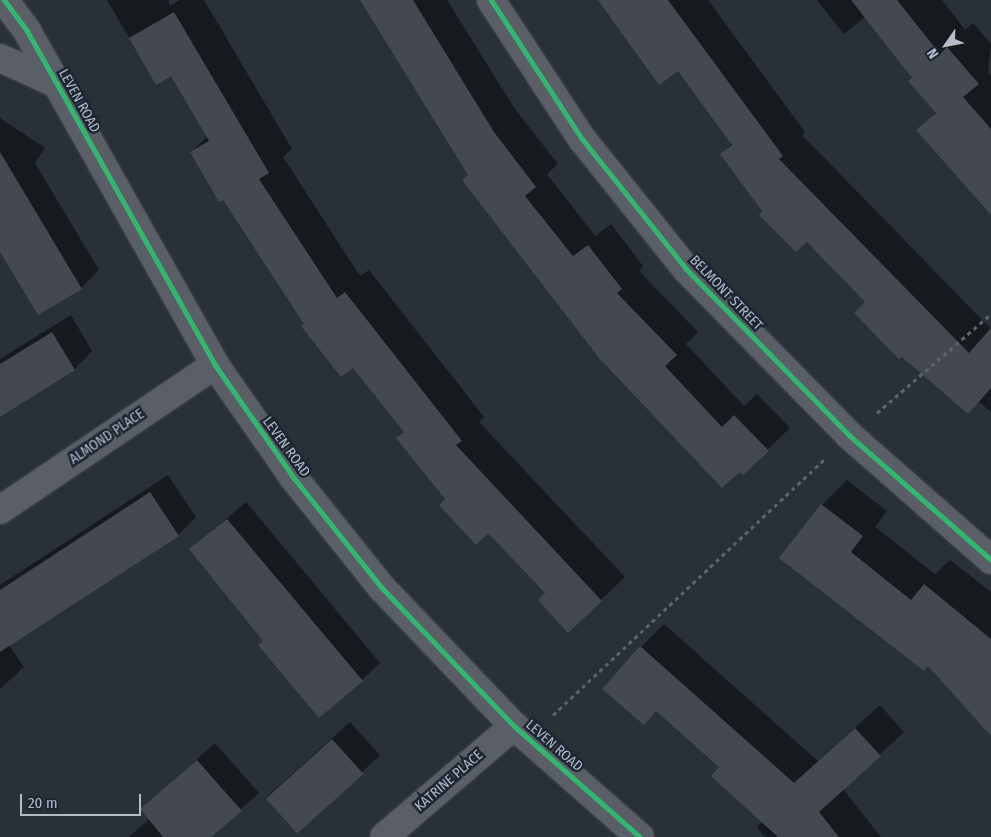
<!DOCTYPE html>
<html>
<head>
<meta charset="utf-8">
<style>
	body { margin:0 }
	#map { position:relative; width:991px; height:837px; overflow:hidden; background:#2a3038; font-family:"Fira Sans Condensed",sans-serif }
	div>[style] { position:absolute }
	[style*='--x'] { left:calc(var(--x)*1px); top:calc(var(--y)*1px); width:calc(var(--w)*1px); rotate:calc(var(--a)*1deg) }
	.shadow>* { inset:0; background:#0007; transform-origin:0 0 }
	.building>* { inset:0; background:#444950; transform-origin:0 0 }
	.path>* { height:3px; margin-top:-1.5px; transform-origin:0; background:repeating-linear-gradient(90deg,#5d636a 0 4px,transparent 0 8px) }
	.roads { filter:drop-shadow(0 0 1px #484c53) drop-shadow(0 0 1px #484c53) }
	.minor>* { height:28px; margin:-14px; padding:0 14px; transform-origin:14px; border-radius:14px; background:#5a5e66 }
	.cycleway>* { height:5px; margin:-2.5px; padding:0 2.5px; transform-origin:2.5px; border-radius:2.5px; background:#33b770 }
	span { translate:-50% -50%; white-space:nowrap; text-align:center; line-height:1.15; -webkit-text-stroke:5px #1d2633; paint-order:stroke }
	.street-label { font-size:14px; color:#b4bcc9 }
	.north { position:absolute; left:921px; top:20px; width:50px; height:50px; -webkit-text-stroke:4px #1d2633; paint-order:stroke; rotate:237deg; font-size:14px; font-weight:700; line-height:20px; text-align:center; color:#b4bcc9 }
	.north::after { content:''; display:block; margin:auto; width:18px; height:22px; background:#b4bcc9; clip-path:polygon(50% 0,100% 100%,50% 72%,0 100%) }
	.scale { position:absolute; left:20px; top:794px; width:121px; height:22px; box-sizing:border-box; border:2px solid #b4bcc9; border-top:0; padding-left:6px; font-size:15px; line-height:18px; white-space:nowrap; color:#b4bcc9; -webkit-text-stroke:4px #1d2633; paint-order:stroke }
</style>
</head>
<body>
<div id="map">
	<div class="shadow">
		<div style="clip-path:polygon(107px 0,169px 0,169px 6px,180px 0,204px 0,292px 149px,283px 157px,360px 276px,369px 270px,484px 417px,479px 422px,625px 577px,568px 631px,546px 593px,488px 531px,446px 499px,398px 438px,405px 431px,353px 366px,305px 324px,191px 152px,208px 136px,172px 74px,156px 83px)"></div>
		<div style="clip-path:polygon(362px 0,447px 0,515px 109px,558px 164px,547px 174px,595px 236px,611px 224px,643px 266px,639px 271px,698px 332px,686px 344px,744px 406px,757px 394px,790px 428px,743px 473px,469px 175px)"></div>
		<div style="clip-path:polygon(600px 0,708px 0,805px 132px,802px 135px,991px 329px,991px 412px,979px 402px,968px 412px,807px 240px,763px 212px,722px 154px,732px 143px,678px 69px,659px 83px)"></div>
		<div style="clip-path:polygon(817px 0,942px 0,965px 30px,973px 23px,991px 44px,988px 73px,991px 76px,991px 199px,918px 130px,937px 111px,866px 16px,844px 34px)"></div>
		<div style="clip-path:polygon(0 118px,45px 148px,35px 163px,99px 270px,81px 288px,39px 314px,0 250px)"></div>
		<div style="clip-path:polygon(71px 315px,92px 351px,75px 369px,0 415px,0 359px)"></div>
		<div style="clip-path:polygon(168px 475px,196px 517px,178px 535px,9px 645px,24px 667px,0 689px,0 585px)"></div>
		<div style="clip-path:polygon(847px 480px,887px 511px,875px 527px,935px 574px,950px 560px,991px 592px,991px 734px,928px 665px,924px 670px,822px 505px)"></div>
		<div style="clip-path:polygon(246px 502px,380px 663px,362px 680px,265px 640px,191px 549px)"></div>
		<div style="clip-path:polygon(664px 624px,818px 761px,880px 705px,904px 732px,843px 789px,881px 837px,765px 837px,757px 827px,763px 821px,720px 766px,657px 710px,644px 723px,641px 647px)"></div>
		<div style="left:350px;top:722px;width:45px;height:113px;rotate:48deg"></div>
		<div style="clip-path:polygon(215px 743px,259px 793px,209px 837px,129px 837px,149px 819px,141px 810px)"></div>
	</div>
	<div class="building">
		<div style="clip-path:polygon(360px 0,413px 0,494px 132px,536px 187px,525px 196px,573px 256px,588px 245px,622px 289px,617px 293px,677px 355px,665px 366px,722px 427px,734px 415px,769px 451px,743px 475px,740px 472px,722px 488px,599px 358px,462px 180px,468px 175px)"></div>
		<div style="clip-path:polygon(598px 0,668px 0,783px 156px,779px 159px,969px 353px,991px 328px,991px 388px,968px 414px,902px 357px,899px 359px,854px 313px,865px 302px,807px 242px,796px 252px,759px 215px,762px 211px,720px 154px,732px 145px,678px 71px,659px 85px)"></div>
		<div style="clip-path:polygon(851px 0,897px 0,940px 54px,947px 47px,979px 84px,963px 97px,991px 129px,991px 215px,916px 130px,936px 113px,908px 81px,912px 78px)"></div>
		<div style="clip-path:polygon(174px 12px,269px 173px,259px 179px,337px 298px,345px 292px,462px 441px,456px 445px,602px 601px,568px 633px,538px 600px,545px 593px,488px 533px,476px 545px,439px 505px,445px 499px,396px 438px,404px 432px,353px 368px,341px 377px,301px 326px,304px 324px,223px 200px,219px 202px,190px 152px,209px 141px,171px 76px,156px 85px,129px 38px)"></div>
		<div style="clip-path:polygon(0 152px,82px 289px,38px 315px,0 252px)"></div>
		<div style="clip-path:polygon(52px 332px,75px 370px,0 417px,0 364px)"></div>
		<div style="clip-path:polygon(150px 492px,179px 536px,0 652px,0 590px)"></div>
		<div style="clip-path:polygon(821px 504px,863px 536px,851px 552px,911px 600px,924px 584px,991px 639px,991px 736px,928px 666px,924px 671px,779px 558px)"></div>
		<div style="clip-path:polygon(227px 519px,363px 681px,319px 718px,258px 645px,263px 641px,189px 549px)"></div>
		<div style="clip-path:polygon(640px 646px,794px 783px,855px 728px,881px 756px,819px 812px,839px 837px,778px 837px,711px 776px,719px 767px,656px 711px,644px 725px,602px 689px)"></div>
		<div style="left:332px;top:739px;width:47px;height:89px;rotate:48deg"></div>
		<div style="clip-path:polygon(197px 760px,242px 811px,211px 837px,163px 837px,140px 809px)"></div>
	</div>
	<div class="path">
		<div style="--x:877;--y:413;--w:151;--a:-41"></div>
		<div style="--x:553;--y:715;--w:374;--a:-43.3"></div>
	</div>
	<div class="roads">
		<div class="minor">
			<div style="--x:4;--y:0;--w:39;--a:53"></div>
			<div style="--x:27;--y:31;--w:383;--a:60.6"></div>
			<div style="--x:215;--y:365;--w:136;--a:55.1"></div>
			<div style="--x:293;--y:477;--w:142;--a:51.3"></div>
			<div style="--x:382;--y:588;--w:191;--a:46.3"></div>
			<div style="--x:514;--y:726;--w:168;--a:41.4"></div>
			<div style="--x:491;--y:0;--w:166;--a:56.8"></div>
			<div style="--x:582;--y:139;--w:166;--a:51.3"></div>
			<div style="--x:686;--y:269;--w:234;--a:45.5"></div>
			<div style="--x:850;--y:436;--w:188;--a:41.3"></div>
			<div style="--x:0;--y:58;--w:63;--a:24.5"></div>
			<div style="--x:0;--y:510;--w:259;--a:-34"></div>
			<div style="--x:384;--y:837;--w:171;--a:-40.5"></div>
		</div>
	</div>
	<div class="cycleway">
		<div style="--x:4;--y:0;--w:39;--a:53"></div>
		<div style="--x:27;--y:31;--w:383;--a:60.6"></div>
		<div style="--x:215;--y:365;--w:136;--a:55.1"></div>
		<div style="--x:293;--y:477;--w:142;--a:51.3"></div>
		<div style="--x:382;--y:588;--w:191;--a:46.3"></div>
		<div style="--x:514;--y:726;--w:168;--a:41.4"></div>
		<div style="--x:491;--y:0;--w:166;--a:56.8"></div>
		<div style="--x:582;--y:139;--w:166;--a:51.3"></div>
		<div style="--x:686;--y:269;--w:234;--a:45.5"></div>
		<div style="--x:850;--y:436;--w:188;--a:41.3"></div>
	</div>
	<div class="street-label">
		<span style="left:79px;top:101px;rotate:61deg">LEVEN ROAD</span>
		<span style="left:726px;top:293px;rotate:46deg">BELMONT STREET</span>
		<span style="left:107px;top:437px;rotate:-34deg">ALMOND PLACE</span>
		<span style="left:286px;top:447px;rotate:54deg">LEVEN ROAD</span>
		<span style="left:554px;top:746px;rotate:41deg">LEVEN ROAD</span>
		<span style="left:449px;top:781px;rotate:-41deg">KATRINE PLACE</span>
	</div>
	<div class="north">N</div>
	<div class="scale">20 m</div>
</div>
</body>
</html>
